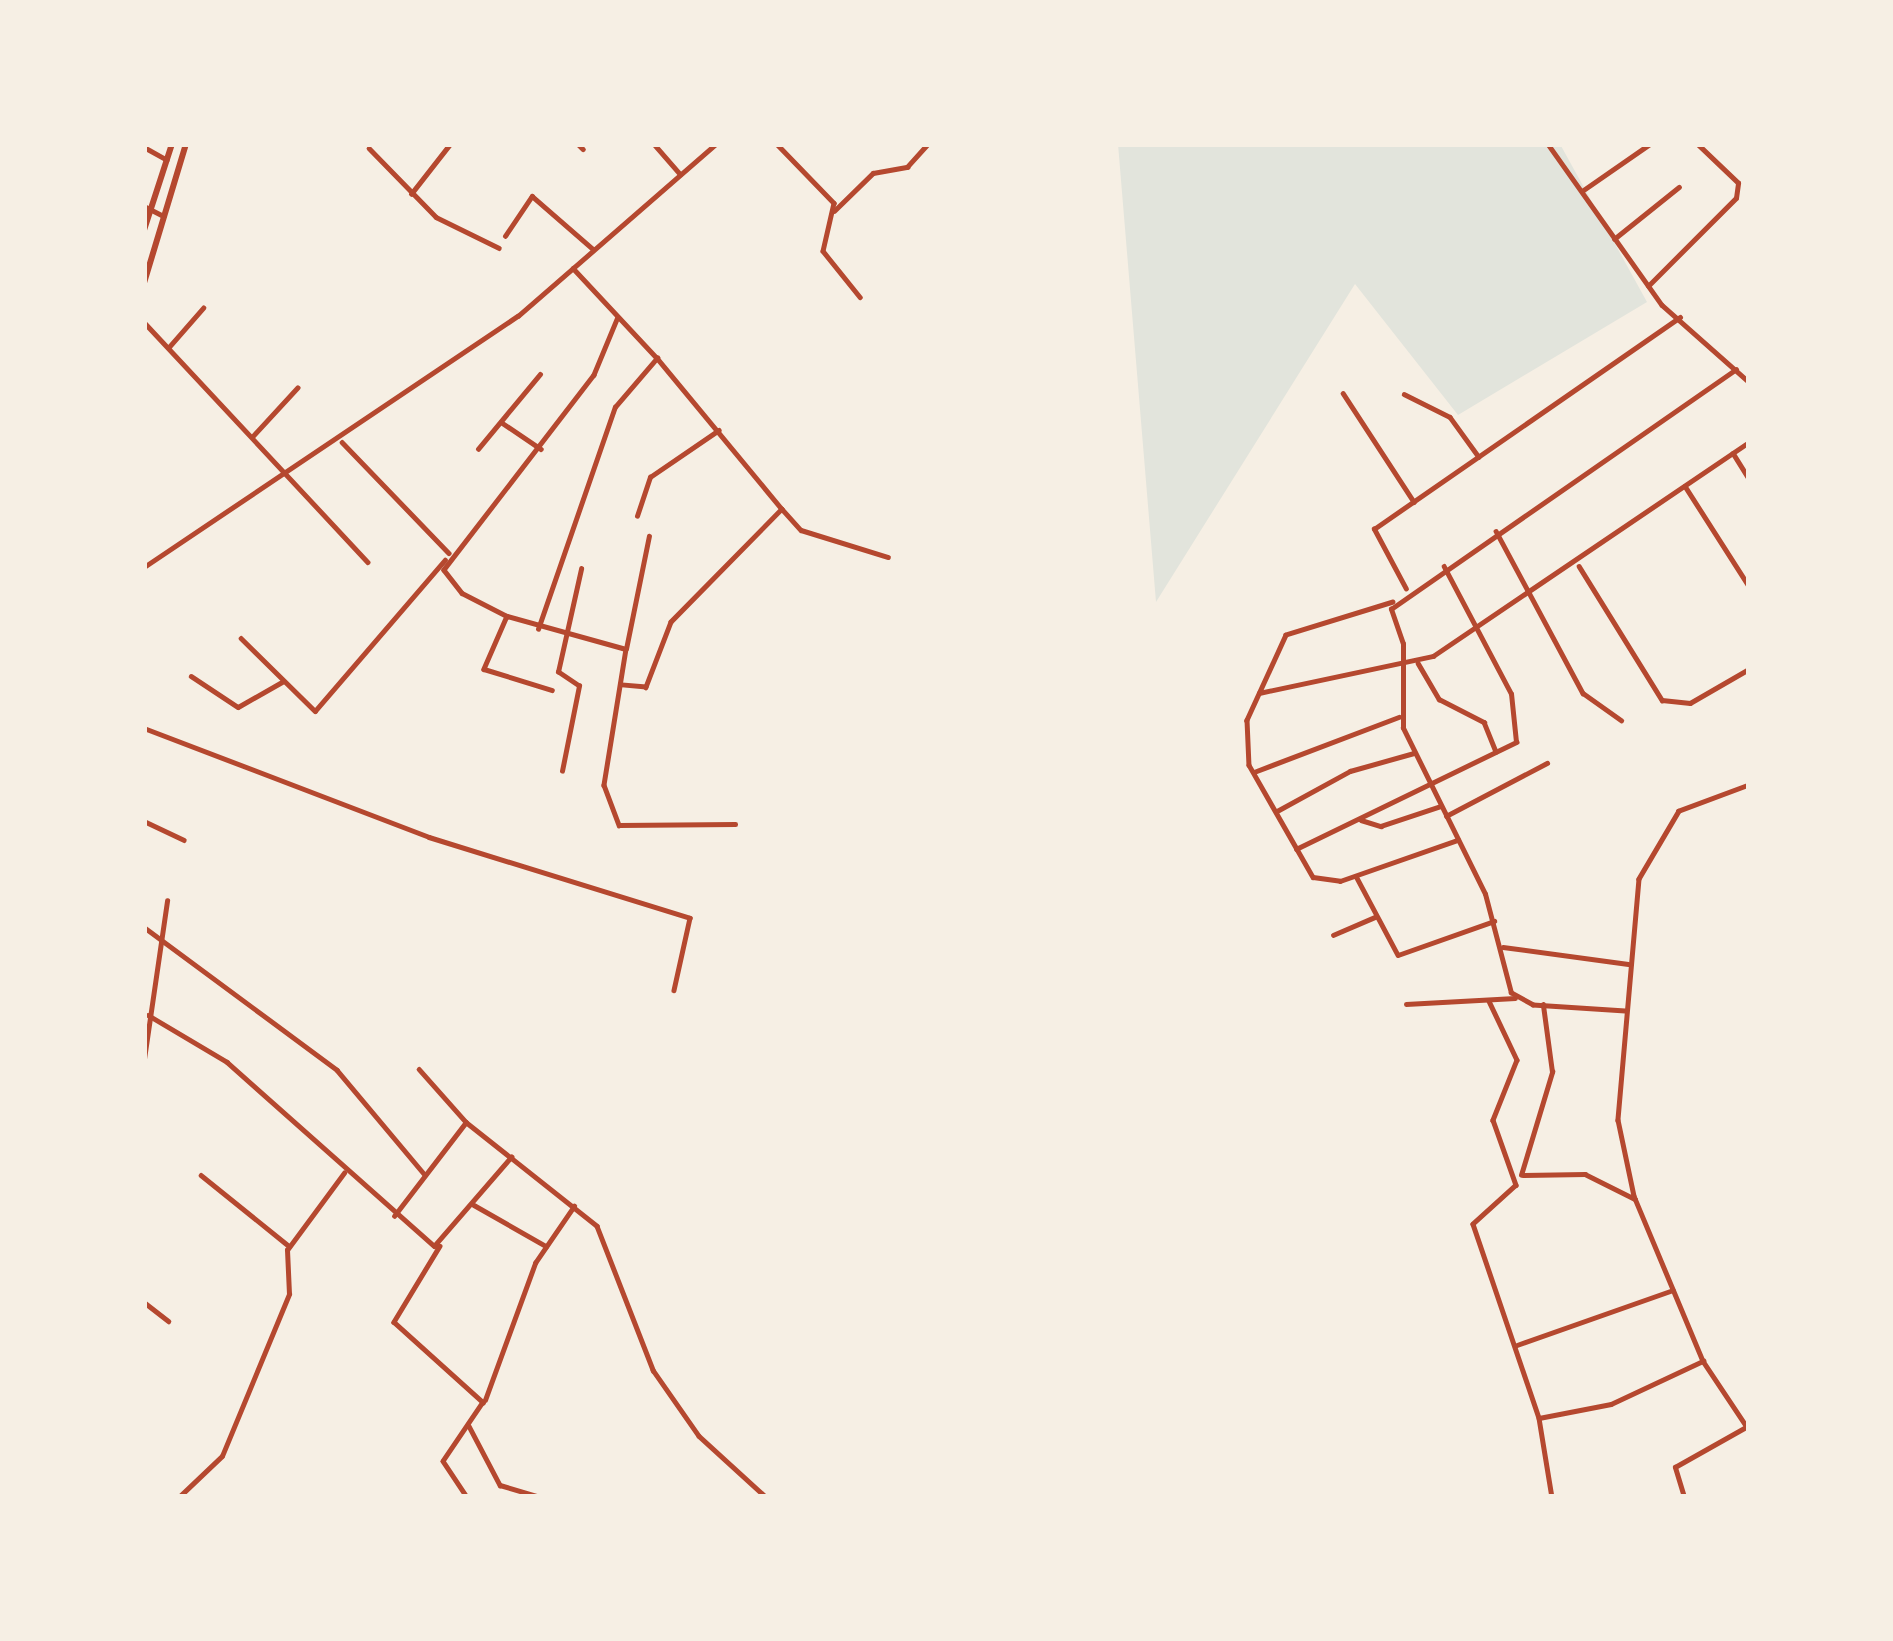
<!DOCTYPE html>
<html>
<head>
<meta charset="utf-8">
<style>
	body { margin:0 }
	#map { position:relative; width:1893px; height:1641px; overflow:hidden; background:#f6efe4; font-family:"Alegreya Sans",sans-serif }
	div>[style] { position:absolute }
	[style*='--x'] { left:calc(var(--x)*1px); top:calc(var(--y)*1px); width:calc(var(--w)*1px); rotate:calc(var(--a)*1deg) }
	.green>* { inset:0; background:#e2e4dc }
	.minor>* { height:4.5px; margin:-2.25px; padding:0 2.25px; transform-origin:2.25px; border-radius:2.25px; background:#b5482f }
	.secondary>* { height:6px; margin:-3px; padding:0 3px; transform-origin:3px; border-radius:3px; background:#b5482f }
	span { translate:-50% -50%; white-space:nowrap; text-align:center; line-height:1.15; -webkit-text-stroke:12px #f6efe4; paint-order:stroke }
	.frame { position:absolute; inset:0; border:147px solid #f6efe4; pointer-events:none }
</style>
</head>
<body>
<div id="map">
	<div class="green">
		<div style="clip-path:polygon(1118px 144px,1560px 144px,1647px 302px,1458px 415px,1355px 284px,1156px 602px)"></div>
	</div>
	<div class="minor">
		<div style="--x:578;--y:144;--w:7;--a:45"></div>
		<div style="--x:654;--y:144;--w:40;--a:49"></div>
		<div style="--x:777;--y:144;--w:82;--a:46"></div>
		<div style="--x:834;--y:203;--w:49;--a:102.9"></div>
		<div style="--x:823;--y:251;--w:59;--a:51.2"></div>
		<div style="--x:1548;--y:144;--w:197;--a:54.7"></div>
		<div style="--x:1662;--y:305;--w:116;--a:41.5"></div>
		<div style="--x:144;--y:147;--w:26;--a:29"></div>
		<div style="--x:369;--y:148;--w:96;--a:45.8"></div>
		<div style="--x:436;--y:217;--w:70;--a:26.2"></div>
		<div style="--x:1582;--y:191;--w:83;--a:-34.7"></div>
		<div style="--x:411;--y:194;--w:63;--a:-52"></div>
		<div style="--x:144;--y:206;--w:22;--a:27"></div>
		<div style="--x:834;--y:211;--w:54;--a:-44.3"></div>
		<div style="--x:873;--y:173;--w:35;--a:-10"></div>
		<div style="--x:907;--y:167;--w:31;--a:-48"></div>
		<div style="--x:505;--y:236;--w:48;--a:-56"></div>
		<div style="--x:532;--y:196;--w:81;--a:41"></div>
		<div style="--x:1614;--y:239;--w:83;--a:-38.7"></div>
		<div style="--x:573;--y:268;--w:123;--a:47"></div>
		<div style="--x:1648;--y:286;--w:124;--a:-45"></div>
		<div style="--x:1736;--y:198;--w:15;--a:-82"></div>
		<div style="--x:1738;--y:183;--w:57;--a:-136.4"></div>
		<div style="--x:618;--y:317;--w:63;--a:112.5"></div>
		<div style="--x:594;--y:375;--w:246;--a:127.6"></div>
		<div style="--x:444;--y:570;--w:29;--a:52"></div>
		<div style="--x:462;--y:593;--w:51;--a:27.1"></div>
		<div style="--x:507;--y:616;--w:123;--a:15.5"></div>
		<div style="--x:626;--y:649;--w:115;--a:-78.5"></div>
		<div style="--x:144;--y:322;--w:328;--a:47"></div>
		<div style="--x:169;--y:347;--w:52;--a:-48.9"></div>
		<div style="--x:1343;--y:393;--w:130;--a:56.9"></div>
		<div style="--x:1404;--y:394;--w:51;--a:26.6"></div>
		<div style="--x:1450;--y:417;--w:49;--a:54.1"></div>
		<div style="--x:501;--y:422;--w:48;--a:34"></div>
		<div style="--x:252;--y:437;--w:67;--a:-47.4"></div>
		<div style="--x:342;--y:442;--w:154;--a:46.1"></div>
		<div style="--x:478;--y:449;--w:97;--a:-50.4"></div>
		<div style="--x:1733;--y:453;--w:31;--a:58"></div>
		<div style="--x:1685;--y:486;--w:119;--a:57.4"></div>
		<div style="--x:782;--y:509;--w:28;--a:48"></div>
		<div style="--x:801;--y:530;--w:91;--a:17.2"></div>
		<div style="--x:637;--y:516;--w:41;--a:-71.6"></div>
		<div style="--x:650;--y:477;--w:83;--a:-34.3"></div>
		<div style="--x:1496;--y:531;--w:184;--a:61.8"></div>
		<div style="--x:1583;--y:693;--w:47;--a:35.4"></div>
		<div style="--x:1579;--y:566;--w:158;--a:58.2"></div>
		<div style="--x:1662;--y:700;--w:28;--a:6"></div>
		<div style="--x:1690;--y:703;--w:68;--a:-30"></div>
		<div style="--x:144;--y:567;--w:450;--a:-33.9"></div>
		<div style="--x:518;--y:316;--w:262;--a:-41"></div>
		<div style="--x:1406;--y:589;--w:68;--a:-118.1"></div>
		<div style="--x:1374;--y:529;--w:372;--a:-34.7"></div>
		<div style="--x:1393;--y:602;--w:112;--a:162.9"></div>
		<div style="--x:1286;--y:635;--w:94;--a:114.6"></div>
		<div style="--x:1247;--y:720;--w:45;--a:87.5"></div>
		<div style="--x:1249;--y:765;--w:129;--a:60.3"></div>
		<div style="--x:1313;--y:877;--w:27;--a:8"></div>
		<div style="--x:1340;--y:881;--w:125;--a:-19.2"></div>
		<div style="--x:507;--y:616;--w:58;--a:113.5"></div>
		<div style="--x:484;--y:669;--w:71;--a:17.2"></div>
		<div style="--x:538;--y:629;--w:235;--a:-70.9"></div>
		<div style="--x:615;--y:407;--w:65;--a:-49.4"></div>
		<div style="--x:657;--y:358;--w:196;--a:50.4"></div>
		<div style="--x:782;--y:509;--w:158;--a:134.5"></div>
		<div style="--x:671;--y:622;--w:70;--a:111"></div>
		<div style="--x:646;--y:687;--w:24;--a:-175"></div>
		<div style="--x:241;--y:638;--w:104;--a:44.6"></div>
		<div style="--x:315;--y:711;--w:199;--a:-49.3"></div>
		<div style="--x:626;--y:649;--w:138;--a:99.2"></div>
		<div style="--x:604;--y:785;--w:43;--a:69.4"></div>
		<div style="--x:619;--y:825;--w:116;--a:-0.5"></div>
		<div style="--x:1418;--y:663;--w:42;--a:59.7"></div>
		<div style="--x:1439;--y:699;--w:51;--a:27.1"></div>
		<div style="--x:1484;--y:722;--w:32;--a:68"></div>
		<div style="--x:191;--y:676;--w:56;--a:33.4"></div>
		<div style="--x:238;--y:707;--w:51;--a:-29.6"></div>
		<div style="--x:1259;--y:693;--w:178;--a:-12"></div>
		<div style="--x:1433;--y:656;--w:382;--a:-34.1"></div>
		<div style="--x:144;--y:728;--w:305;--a:20.9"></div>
		<div style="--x:429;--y:837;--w:273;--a:17.2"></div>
		<div style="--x:690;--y:918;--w:74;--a:102.5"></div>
		<div style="--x:562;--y:771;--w:87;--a:-78.7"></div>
		<div style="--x:579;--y:686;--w:25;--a:-146"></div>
		<div style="--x:558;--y:672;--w:106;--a:-77.4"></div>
		<div style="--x:1254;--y:772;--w:155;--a:-20.8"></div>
		<div style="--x:1749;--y:785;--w:75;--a:159.6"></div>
		<div style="--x:1679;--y:811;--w:79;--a:120.5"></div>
		<div style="--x:1639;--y:879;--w:242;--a:95"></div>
		<div style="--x:1618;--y:1120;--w:78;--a:78.1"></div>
		<div style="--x:1634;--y:1196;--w:179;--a:67.3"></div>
		<div style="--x:1703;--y:1361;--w:83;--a:56.3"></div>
		<div style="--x:1277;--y:811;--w:83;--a:-28.7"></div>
		<div style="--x:1350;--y:771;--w:66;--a:-15.7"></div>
		<div style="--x:1446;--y:816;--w:114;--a:-27.7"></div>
		<div style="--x:1361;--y:820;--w:21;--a:17"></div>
		<div style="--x:1381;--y:826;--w:63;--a:-18.4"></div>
		<div style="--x:144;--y:821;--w:44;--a:25.4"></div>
		<div style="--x:1296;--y:849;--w:245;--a:-25.9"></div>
		<div style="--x:1516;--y:742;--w:48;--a:-95.9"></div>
		<div style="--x:1511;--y:694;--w:144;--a:-117.8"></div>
		<div style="--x:1356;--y:876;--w:89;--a:62"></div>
		<div style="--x:1398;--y:955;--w:102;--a:-19.5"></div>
		<div style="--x:144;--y:927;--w:240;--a:36.5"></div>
		<div style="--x:337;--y:1070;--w:137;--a:50"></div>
		<div style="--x:1333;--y:935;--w:46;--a:-23.2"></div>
		<div style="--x:1503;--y:947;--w:126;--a:7.7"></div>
		<div style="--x:1489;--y:1001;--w:65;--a:64.6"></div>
		<div style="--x:1517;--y:1060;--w:65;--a:111.8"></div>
		<div style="--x:1493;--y:1120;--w:69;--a:70.5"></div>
		<div style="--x:1516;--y:1185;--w:58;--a:137.8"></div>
		<div style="--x:1473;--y:1224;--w:205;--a:71.2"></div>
		<div style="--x:1539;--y:1418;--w:80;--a:80.7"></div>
		<div style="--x:1406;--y:1004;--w:109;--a:-3.2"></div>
		<div style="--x:1625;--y:1011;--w:92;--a:-176.3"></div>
		<div style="--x:1533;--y:1005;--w:25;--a:-151"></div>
		<div style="--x:1511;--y:993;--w:102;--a:-104.7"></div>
		<div style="--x:1485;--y:894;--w:185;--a:-116.3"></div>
		<div style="--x:1403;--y:728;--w:84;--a:-90"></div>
		<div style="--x:1403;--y:644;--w:37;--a:-109"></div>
		<div style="--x:1391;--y:609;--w:420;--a:-34.8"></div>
		<div style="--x:148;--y:1015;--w:92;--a:30.7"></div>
		<div style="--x:227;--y:1062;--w:277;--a:41.6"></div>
		<div style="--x:434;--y:1246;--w:118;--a:-49.1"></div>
		<div style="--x:144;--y:1059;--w:160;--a:-81.7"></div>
		<div style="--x:419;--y:1069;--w:71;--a:48.4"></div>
		<div style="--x:466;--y:1122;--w:167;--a:38.4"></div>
		<div style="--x:597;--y:1226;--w:155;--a:68.7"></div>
		<div style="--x:653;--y:1370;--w:80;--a:55.1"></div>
		<div style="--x:699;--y:1436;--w:91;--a:42.3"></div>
		<div style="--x:201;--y:1175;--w:113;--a:38.9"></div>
		<div style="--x:1521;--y:1175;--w:108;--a:-73.2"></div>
		<div style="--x:1552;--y:1072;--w:68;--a:-97.7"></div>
		<div style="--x:1523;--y:1175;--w:62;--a:-0.9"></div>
		<div style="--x:1585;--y:1174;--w:56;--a:26.6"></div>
		<div style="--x:474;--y:1205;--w:83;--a:29.7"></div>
		<div style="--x:394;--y:1216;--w:118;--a:-52.5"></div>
		<div style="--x:440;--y:1246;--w:89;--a:121.2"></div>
		<div style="--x:394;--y:1322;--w:120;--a:42"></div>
		<div style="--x:483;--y:1402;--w:71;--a:124.1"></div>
		<div style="--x:443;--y:1461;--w:43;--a:56.3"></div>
		<div style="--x:144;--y:1302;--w:31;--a:38"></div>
		<div style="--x:1517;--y:1345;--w:165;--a:-19.4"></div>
		<div style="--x:485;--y:1400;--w:146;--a:-69.9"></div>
		<div style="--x:535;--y:1263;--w:69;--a:-55.6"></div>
		<div style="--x:1539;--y:1418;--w:73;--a:-11"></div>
		<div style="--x:1611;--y:1404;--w:102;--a:-25.1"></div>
		<div style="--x:469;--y:1426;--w:67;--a:62.3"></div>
		<div style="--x:500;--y:1485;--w:42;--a:16.7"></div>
		<div style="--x:179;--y:1497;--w:59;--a:-43.6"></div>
		<div style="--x:222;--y:1456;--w:175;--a:-67.5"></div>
		<div style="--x:289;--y:1294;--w:44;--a:-92.6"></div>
		<div style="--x:287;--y:1250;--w:96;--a:-53.5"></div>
		<div style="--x:1684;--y:1497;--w:31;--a:-107"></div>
		<div style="--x:1675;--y:1467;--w:81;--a:-29.4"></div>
	</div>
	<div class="secondary">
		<div style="--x:144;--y:230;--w:90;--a:-72"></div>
		<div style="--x:144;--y:283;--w:145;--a:-73.2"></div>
	</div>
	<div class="frame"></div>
</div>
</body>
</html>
